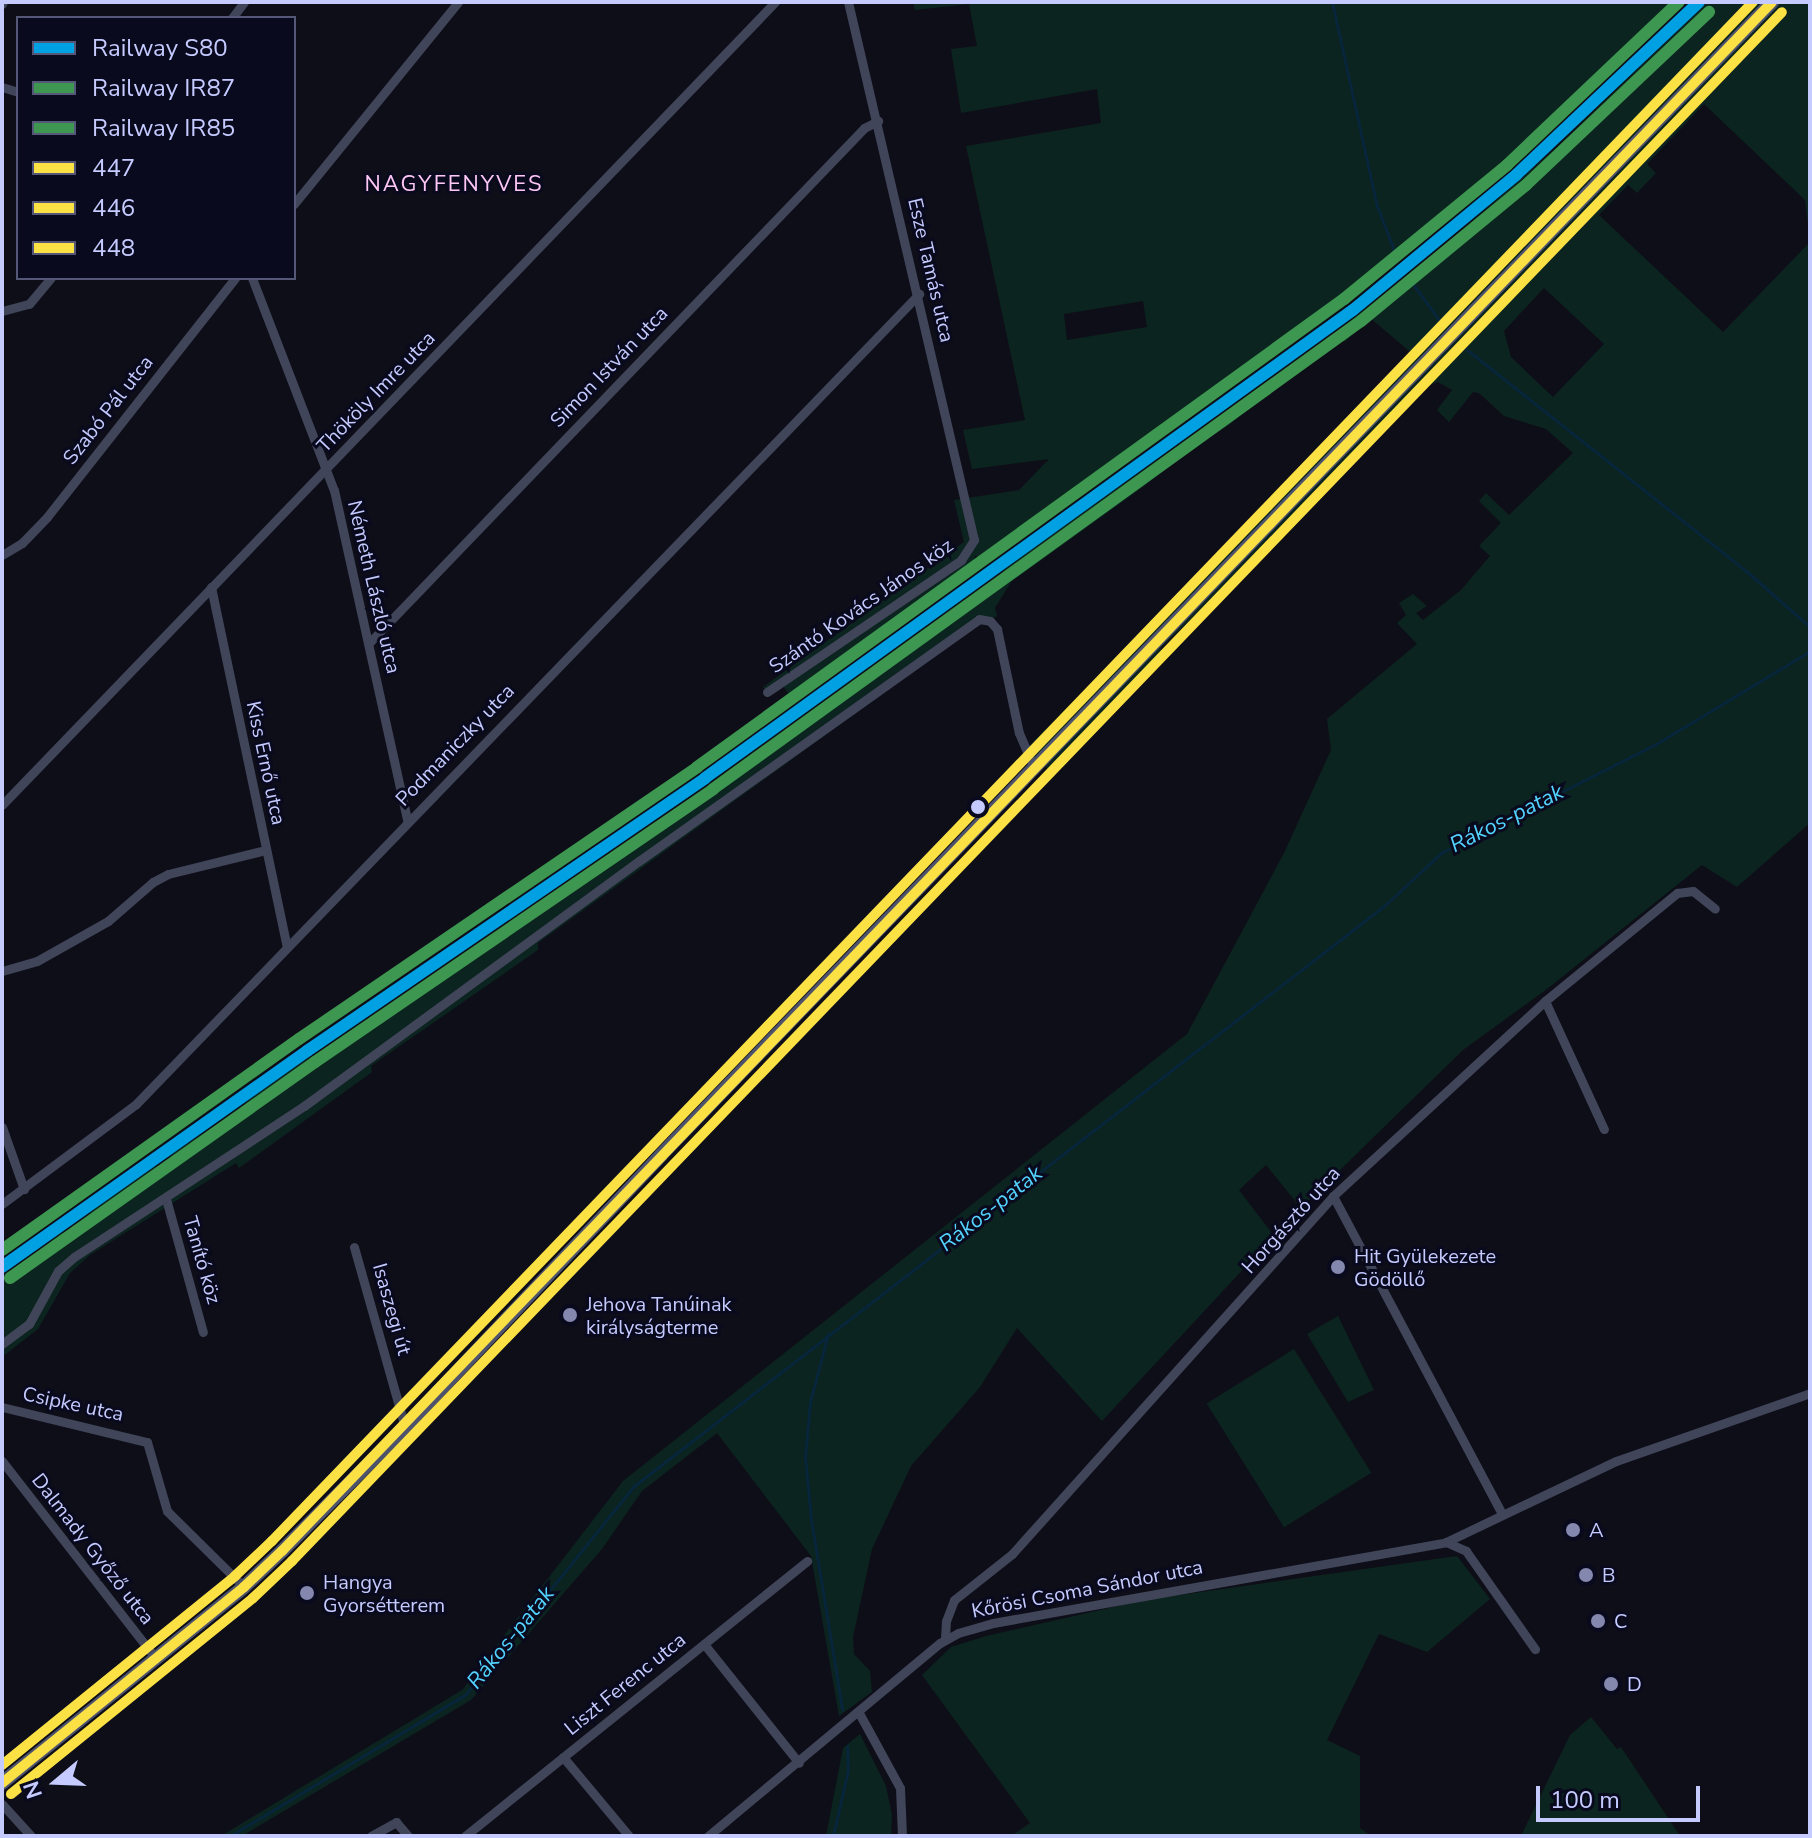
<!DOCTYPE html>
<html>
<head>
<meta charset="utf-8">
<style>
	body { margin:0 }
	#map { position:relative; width:1812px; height:1838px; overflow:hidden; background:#0e0e18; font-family:"Nunito Sans",sans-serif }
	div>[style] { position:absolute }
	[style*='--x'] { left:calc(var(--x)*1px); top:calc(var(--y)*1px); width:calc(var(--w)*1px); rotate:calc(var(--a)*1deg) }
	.green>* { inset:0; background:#0c241f; transform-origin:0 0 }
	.stream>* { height:3px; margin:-1.5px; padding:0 1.5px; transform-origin:1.5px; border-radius:1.5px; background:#07253b }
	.street>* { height:9px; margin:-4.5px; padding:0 4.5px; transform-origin:4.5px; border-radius:4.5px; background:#41455a }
	.secondary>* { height:14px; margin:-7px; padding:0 7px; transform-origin:7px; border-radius:7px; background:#4e536d }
	.bus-1>* { height:10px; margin:-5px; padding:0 5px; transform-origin:5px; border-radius:5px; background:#fbe143 }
	.bus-2>* { height:10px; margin:-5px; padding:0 5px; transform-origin:5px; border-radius:5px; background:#fbe143 }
	.bus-3>* { height:10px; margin:-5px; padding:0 5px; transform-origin:5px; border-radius:5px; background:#fbe143 }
	.rail-1>* { height:12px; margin:-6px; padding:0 6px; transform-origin:6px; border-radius:6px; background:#00a0e3 }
	.rail-2>* { height:12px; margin:-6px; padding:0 6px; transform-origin:6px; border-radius:6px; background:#3d9750 }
	.rail-3>* { height:12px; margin:-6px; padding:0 6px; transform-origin:6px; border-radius:6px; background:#3d9750 }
	.dots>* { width:22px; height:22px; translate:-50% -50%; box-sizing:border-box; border:4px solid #090a1d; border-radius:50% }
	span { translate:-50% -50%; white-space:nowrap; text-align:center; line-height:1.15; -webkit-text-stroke:6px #090a1d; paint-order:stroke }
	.street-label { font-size:20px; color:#c5caff }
	.poi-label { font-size:20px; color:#c5caff }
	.left { translate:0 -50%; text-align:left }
	.neighbourhood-label { font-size:22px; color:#ffc7f6; letter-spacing:2px }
	.water-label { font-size:22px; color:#53d3ff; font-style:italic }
	.frame { position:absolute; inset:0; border:4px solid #c5caff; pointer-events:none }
	.legend { position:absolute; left:16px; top:16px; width:280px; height:264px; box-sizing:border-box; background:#090a1d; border:2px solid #545777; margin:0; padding:10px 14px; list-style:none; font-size:24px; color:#c5caff }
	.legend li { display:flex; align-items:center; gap:16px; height:40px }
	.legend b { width:40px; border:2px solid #545777 }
	.north { position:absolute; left:16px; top:1742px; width:80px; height:80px; -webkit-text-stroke:6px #090a1d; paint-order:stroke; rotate:251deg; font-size:22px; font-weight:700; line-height:32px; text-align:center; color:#c5caff }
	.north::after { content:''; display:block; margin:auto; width:28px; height:36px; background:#c5caff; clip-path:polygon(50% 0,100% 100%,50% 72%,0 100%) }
	.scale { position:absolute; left:1536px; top:1786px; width:164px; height:36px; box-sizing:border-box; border:4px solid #c5caff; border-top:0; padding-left:10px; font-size:24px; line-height:28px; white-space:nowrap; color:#c5caff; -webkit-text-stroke:6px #090a1d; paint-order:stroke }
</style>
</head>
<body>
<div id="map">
	<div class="green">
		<div style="clip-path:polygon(evenodd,913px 2px,1677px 2px,1520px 151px,1361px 285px,1025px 530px,983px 557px,975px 556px,974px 563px,940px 591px,796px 696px,792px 698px,783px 686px,767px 695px,763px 687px,964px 542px,954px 500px,1019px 490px,1049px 459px,972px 469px,963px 430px,1025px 420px,966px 146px,1101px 123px,1097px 89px,961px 113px,951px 49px,977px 46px,969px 4px,915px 10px,913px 2px,1143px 301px,1147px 327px,1067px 340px,1064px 314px,1143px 301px)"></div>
		<div style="clip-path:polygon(evenodd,1707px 2px,1810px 2px,1810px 823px,1737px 887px,1702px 865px,1547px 989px,1463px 1050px,1301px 1208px,1266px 1165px,1239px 1190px,1274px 1236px,1102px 1421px,1017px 1328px,980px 1387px,911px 1466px,872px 1549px,853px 1637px,854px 1654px,870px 1671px,872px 1692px,839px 1716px,811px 1556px,717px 1433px,642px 1491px,602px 1549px,471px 1700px,242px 1836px,221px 1836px,462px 1690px,623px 1481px,1187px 1034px,1284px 853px,1331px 750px,1327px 719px,1417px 644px,1397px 623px,1406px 615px,1399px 603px,1413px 594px,1427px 606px,1416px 613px,1423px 620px,1461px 590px,1490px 556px,1479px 546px,1501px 523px,1479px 501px,1486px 493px,1509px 515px,1573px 453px,1546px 429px,1504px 416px,1479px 393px,1473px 392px,1449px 422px,1437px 410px,1452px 390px,1438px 382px,1425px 387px,1289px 528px,1160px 648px,1166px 655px,1052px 774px,1028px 747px,1415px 356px,1369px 317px,1345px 342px,1337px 337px,1229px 425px,1184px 453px,1143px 487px,1011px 582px,995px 608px,997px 616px,972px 629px,538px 943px,538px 950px,371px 1066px,372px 1072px,239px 1168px,236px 1163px,90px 1255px,70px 1273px,38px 1329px,2px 1357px,2px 1282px,20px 1273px,24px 1263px,61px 1233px,74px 1230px,96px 1207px,154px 1167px,164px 1165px,174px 1152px,241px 1109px,249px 1099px,310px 1057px,317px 1056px,377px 1012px,400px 1001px,418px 984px,425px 985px,758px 756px,762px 746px,983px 586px,993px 580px,997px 583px,1003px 571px,1027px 552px,1315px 349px,1437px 252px,1556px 148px,1707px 2px,1704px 104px,1805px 200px,1810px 242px,1723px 332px,1599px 215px,1628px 185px,1637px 193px,1656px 173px,1647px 164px,1704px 104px,1707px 2px,1544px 288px,1604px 344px,1553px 397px,1511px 357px,1504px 331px,1544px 288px)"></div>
		<div style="clip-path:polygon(1338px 1316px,1374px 1390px,1348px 1402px,1307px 1334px)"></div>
		<div style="left:1294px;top:1349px;width:146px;height:103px;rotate:58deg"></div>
		<div style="clip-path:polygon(1457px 1556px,1490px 1599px,1427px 1652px,1379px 1634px,1327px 1740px,1360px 1756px,1360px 1828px,1371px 1836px,1011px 1836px,1030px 1823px,922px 1675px,951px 1647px,986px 1636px,1144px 1600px)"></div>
		<div style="clip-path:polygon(1591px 1717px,1617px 1749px,1621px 1747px,1680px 1836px,1521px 1836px,1570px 1735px)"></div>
		<div style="clip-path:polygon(860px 1734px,886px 1786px,892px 1815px,891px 1836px,826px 1836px,843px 1748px)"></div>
	</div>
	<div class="stream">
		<div style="--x:1332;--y:2;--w:209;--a:77.6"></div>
		<div style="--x:1377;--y:206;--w:50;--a:69"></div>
		<div style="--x:1407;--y:276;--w:59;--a:53.9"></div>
		<div style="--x:1466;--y:349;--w:356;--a:38.4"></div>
		<div style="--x:1745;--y:570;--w:86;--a:41.2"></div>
		<div style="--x:828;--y:1334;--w:70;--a:104.8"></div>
		<div style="--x:810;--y:1402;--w:55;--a:95.2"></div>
		<div style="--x:805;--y:1457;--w:62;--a:84.5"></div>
		<div style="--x:811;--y:1519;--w:193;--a:80.7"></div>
		<div style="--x:230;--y:1836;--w:275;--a:-31"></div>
		<div style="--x:466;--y:1694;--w:267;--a:-51.1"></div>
		<div style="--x:634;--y:1486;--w:948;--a:-37.72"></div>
		<div style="--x:1384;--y:906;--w:78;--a:-42.9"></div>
		<div style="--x:1441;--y:853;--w:241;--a:-26.9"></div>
		<div style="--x:1656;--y:744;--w:180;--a:-31.1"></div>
		<div style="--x:833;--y:1836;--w:68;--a:-77.2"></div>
		<div style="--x:848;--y:1770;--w:24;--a:-92"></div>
	</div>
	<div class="street">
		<div style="--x:2;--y:4;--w:2;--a:-63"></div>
		<div style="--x:232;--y:18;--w:20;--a:-53"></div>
		<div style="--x:2;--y:87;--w:17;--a:17"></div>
		<div style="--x:294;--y:204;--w:260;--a:-50.9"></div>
		<div style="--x:252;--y:278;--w:227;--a:68.9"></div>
		<div style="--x:334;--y:490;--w:338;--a:77.5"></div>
		<div style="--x:2;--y:311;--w:28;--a:-15"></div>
		<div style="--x:29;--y:304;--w:34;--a:-50"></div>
		<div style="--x:2;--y:555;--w:23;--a:-31"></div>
		<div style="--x:22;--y:543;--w:36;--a:-46"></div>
		<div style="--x:47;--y:517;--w:304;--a:-51.8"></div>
		<div style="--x:211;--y:587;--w:368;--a:78.1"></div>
		<div style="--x:369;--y:643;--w:714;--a:-46.13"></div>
		<div style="--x:864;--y:128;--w:16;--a:-27"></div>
		<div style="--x:767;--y:692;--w:235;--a:-34.2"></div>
		<div style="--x:961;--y:560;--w:24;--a:-57"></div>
		<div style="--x:974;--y:540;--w:553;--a:-103.18"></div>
		<div style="--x:2;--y:805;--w:1115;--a:-46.09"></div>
		<div style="--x:2;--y:971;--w:36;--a:-16"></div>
		<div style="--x:37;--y:961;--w:81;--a:-29.4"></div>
		<div style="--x:108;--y:921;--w:60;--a:-40.9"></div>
		<div style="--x:153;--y:882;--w:17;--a:-28"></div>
		<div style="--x:168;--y:874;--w:101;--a:-13.8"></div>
		<div style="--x:1545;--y:1001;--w:141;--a:65.3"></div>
		<div style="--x:2;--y:1127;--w:66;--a:70.5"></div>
		<div style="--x:1333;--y:1196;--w:360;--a:62"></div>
		<div style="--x:166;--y:1199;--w:138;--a:74.5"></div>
		<div style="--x:2;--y:1204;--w:167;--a:-36.7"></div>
		<div style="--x:136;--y:1104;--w:1127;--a:-45.97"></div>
		<div style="--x:354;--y:1247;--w:187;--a:74.2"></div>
		<div style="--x:2;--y:1344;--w:34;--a:-37"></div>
		<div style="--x:29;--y:1324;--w:60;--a:-61.3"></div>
		<div style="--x:58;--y:1271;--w:21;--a:-41"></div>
		<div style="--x:74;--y:1257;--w:275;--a:-33.3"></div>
		<div style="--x:304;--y:1106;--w:415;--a:-36.2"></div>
		<div style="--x:639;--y:861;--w:417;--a:-35.4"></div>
		<div style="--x:979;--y:619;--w:11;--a:10"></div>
		<div style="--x:990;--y:621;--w:11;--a:49"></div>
		<div style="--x:997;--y:629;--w:106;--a:78.1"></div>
		<div style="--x:1019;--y:733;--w:40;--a:66.6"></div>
		<div style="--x:2;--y:1407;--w:149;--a:13.6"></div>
		<div style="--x:147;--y:1442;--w:72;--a:73.8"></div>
		<div style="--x:167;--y:1511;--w:108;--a:44.6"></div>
		<div style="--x:2;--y:1461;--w:251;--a:52.1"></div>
		<div style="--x:1446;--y:1542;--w:22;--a:24"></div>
		<div style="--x:1466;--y:1551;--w:120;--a:54.9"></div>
		<div style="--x:945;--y:1639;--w:18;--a:-87"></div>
		<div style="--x:946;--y:1621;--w:22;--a:-69"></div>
		<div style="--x:954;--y:1600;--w:74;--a:-38.4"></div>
		<div style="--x:1012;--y:1554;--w:481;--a:-48.1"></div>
		<div style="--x:1333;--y:1196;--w:288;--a:-42.6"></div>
		<div style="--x:1545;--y:1001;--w:171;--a:-39.3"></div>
		<div style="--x:1677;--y:893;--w:16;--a:-7"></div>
		<div style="--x:1693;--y:891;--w:28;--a:39"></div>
		<div style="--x:704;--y:1644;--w:152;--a:51.4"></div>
		<div style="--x:859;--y:1713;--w:85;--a:61.3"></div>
		<div style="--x:900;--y:1788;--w:48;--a:87.6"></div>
		<div style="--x:563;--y:1757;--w:103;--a:50.1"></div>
		<div style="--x:2;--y:1804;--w:43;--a:47.8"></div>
		<div style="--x:371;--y:1836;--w:29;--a:-29"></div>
		<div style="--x:396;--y:1822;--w:18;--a:49"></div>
		<div style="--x:465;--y:1836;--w:439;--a:-38.8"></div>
		<div style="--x:708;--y:1836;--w:302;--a:-39.8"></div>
		<div style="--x:940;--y:1643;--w:21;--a:-29"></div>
		<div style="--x:958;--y:1633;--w:36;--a:-16"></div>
		<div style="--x:993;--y:1623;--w:460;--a:-10.1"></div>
		<div style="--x:1446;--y:1542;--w:188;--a:-25.5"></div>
		<div style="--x:1616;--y:1461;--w:206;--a:-19.3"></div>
	</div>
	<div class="secondary">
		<div style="--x:2;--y:1783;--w:311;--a:-39"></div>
		<div style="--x:244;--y:1587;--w:52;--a:-43.5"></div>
		<div style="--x:282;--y:1551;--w:175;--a:-45.2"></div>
		<div style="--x:405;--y:1427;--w:374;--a:-46.7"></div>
		<div style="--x:661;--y:1155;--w:1601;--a:-46.06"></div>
	</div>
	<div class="bus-1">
		<div style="--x:2;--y:1783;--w:311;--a:-39"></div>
		<div style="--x:244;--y:1587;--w:52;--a:-43.5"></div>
		<div style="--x:282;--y:1551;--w:2149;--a:-46.11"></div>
	</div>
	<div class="bus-2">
		<div style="--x:11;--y:1794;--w:311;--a:-39"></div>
		<div style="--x:253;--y:1598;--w:54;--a:-43.5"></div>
		<div style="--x:292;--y:1561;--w:2149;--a:-46.11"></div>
	</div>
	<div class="bus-3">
		<div style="--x:2;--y:1765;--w:300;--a:-39"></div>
		<div style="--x:235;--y:1576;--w:51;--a:-43.4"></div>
		<div style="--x:272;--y:1541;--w:2136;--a:-46.1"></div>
	</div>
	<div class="rail-1">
		<div style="--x:2;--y:1267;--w:374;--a:-35.3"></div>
		<div style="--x:307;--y:1051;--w:483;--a:-34.4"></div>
		<div style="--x:705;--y:778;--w:799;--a:-35.84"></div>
		<div style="--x:1353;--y:310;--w:212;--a:-39.6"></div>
		<div style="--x:1516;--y:175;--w:252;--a:-43.4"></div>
	</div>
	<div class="rail-2">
		<div style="--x:10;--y:1278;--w:374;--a:-35.3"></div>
		<div style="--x:315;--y:1062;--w:483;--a:-34.4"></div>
		<div style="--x:713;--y:789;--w:799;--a:-35.84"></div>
		<div style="--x:1361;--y:321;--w:214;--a:-39.5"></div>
		<div style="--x:1526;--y:185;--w:252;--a:-43.4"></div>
	</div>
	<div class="rail-3">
		<div style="--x:2;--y:1250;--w:364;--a:-35.4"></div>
		<div style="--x:299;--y:1039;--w:482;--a:-34.3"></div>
		<div style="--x:697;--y:767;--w:799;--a:-35.88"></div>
		<div style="--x:1344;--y:299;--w:211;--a:-39.4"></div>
		<div style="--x:1507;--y:165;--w:237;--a:-43.5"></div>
	</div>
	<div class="dots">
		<div style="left:978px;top:807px;background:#c5caff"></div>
		<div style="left:1338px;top:1267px;background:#8588ae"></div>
		<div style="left:570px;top:1315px;background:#8588ae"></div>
		<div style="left:1573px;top:1530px;background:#8588ae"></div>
		<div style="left:1586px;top:1575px;background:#8588ae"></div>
		<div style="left:307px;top:1593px;background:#8588ae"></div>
		<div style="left:1598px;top:1621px;background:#8588ae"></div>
		<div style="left:1611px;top:1684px;background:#8588ae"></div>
	</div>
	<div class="street-label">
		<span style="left:931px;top:270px;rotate:77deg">Esze Tamás utca</span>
		<span style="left:609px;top:367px;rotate:-46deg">Simon István utca</span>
		<span style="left:376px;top:392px;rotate:-46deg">Thököly Imre utca</span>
		<span style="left:108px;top:410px;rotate:-52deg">Szabó Pál utca</span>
		<span style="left:374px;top:587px;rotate:77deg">Németh László utca</span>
		<span style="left:861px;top:606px;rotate:-35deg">Szántó Kovács János köz</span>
		<span style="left:455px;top:745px;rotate:-46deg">Podmaniczky utca</span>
		<span style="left:266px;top:763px;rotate:78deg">Kiss Ernő utca</span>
		<span style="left:1291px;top:1220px;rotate:-48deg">Horgásztó utca</span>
		<span style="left:202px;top:1260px;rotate:74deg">Tanító köz</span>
		<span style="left:392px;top:1309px;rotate:74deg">Isaszegi út</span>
		<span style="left:73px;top:1404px;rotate:12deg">Csipke utca</span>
		<span style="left:93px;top:1549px;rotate:52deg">Dalmady Győző utca</span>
		<span style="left:1087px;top:1589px;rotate:-11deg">Kőrösi Csoma Sándor utca</span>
		<span style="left:625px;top:1684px;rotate:-39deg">Liszt Ferenc utca</span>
	</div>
	<div class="poi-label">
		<span class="left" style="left:1354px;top:1268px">Hit Gyülekezete<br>Gödöllő</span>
		<span class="left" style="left:586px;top:1316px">Jehova Tanúinak<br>királyságterme</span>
		<span class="left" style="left:1589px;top:1530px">A</span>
		<span class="left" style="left:1602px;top:1575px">B</span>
		<span class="left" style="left:323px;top:1594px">Hangya<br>Gyorsétterem</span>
		<span class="left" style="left:1614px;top:1621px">C</span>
		<span class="left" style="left:1627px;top:1684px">D</span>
	</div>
	<div class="neighbourhood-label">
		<span style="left:454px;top:185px">NAGYFENYVES</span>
	</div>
	<div class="water-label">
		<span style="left:1507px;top:819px;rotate:-27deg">Rákos-patak</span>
		<span style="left:991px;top:1209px;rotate:-38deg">Rákos-patak</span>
		<span style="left:511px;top:1638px;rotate:-51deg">Rákos-patak</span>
	</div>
	<div class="frame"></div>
	<ul class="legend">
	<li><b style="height:10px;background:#00a0e3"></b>Railway S80</li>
	<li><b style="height:10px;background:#3d9750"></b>Railway IR87</li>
	<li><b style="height:10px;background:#3d9750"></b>Railway IR85</li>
	<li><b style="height:10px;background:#fbe143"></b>447</li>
	<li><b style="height:10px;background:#fbe143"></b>446</li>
	<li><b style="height:10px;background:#fbe143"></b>448</li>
	</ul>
	<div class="north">N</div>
	<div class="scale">100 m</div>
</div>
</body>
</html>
